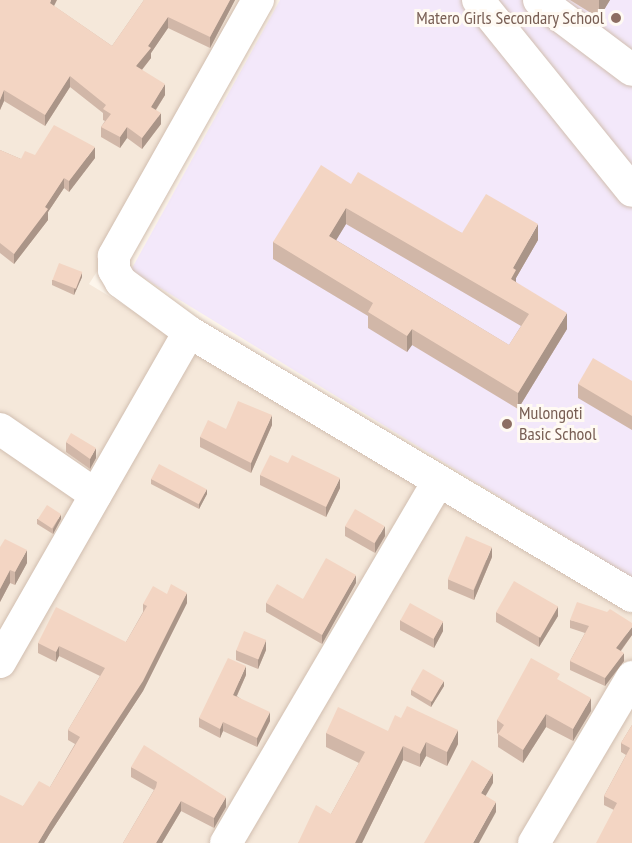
<!DOCTYPE html>
<html>
<head>
<meta charset="utf-8">
<style>
	body { margin:0 }
	#map { position:relative; width:632px; height:843px; overflow:hidden; background:#fdf6ec; font-family:"PT Sans Narrow",sans-serif }
	div>[style] { position:absolute }
	[style*='--x'] { left:calc(var(--x)*1px); top:calc(var(--y)*1px); width:calc(var(--w)*1px); rotate:calc(var(--a)*1deg) }
	.residential>* { inset:0; background:#f5e8da }
	.education>* { inset:0; background:#f3e8fa }
	.roads { filter:drop-shadow(0 0 2px #d1beb0) drop-shadow(0 0 2px #d1beb0) }
	.minor>* { height:32px; margin:-16px; padding:0 16px; transform-origin:16px; border-radius:16px; background:#fff }
	.wall>* { inset:0; background:#d1b7a8 }
	.shaded-wall>* { inset:0; background:#aa9588 }
	.building>* { inset:0; background:#f3d5c3; transform-origin:0 0 }
	.dots>* { width:16px; height:16px; translate:-50% -50%; box-sizing:border-box; border:3px solid #fffaf3; border-radius:50% }
	span { translate:-50% -50%; white-space:nowrap; text-align:center; line-height:1.15; -webkit-text-stroke:6px #fffaf3; paint-order:stroke }
	.education-label { font-size:18px; color:#785e54 }
	.right { translate:-100% -50%; text-align:right }
	.left { translate:0 -50%; text-align:left }
</style>
</head>
<body>
<div id="map">
	<div class="residential">
		<div style="clip-path:polygon(0 0,269px 0,89px 284px,632px 611px,632px 843px,0 843px)"></div>
	</div>
	<div class="education">
		<div style="clip-path:polygon(280px 0,632px 0,632px 578px,131px 270px)"></div>
	</div>
	<div class="roads">
		<div class="minor">
			<div style="--x:258;--y:0;--w:294;--a:119.4"></div>
			<div style="--x:114;--y:256;--w:14;--a:90"></div>
			<div style="--x:114;--y:270;--w:14;--a:60"></div>
			<div style="--x:121;--y:282;--w:84;--a:36.3"></div>
			<div style="--x:189;--y:332;--w:516;--a:30.79"></div>
			<div style="--x:478;--y:0;--w:245;--a:51.1"></div>
			<div style="--x:539;--y:0;--w:116;--a:37"></div>
			<div style="--x:0;--y:429;--w:116;--a:34.5"></div>
			<div style="--x:0;--y:662;--w:380;--a:-60.2"></div>
			<div style="--x:226;--y:843;--w:417;--a:-59.6"></div>
			<div style="--x:534;--y:843;--w:193;--a:-59.4"></div>
		</div>
	</div>
	<div class="wall">
		<div style="clip-path:polygon(0 0,54px 6px,112px 46px,144px 0,235px 0,210px 48px,168px 28px,151px 53px,151px 58px,142px 70px,165px 95px,156px 110px,161px 124px,142px 149px,127px 138px,120px 148px,101px 137px,101px 127px,105px 121px,103px 120px,103px 113px,70px 87px,45px 126px,4px 101px,0 110px)"></div>
		<div style="clip-path:polygon(570px 0,610px 0,599px 18px)"></div>
		<div style="clip-path:polygon(0 150px,21px 159px,35px 155px,95px 158px,69px 192px,64px 188px,48px 212px,48px 220px,14px 264px,0 253px)"></div>
		<div style="clip-path:polygon(evenodd,351px 184px,462px 233px,538px 240px,516px 278px,516px 282px,567px 329px,518px 409px,412px 345px,407px 352px,368px 328px,368px 316px,273px 259px,273px 242px,351px 184px,346px 224px,521px 326px,509px 345px,336px 240px,346px 224px)"></div>
		<div style="clip-path:polygon(82px 277px,74px 295px,52px 285px,52px 280px)"></div>
		<div style="clip-path:polygon(632px 381px,632px 430px,578px 398px,578px 384px)"></div>
		<div style="clip-path:polygon(272px 425px,251px 473px,200px 447px,200px 437px,226px 429px)"></div>
		<div style="clip-path:polygon(66px 442px,96px 458px,90px 469px,66px 452px)"></div>
		<div style="clip-path:polygon(260px 475px,340px 488px,326px 517px,260px 485px)"></div>
		<div style="clip-path:polygon(151px 479px,207px 494px,199px 509px,151px 484px)"></div>
		<div style="clip-path:polygon(37px 519px,61px 519px,53px 534px,37px 524px)"></div>
		<div style="clip-path:polygon(345px 526px,385px 536px,375px 553px,345px 536px)"></div>
		<div style="clip-path:polygon(0 547px,27px 563px,15px 585px,10px 583px,0 602px)"></div>
		<div style="clip-path:polygon(492px 557px,474px 600px,448px 589px,448px 579px)"></div>
		<div style="clip-path:polygon(356px 583px,322px 644px,266px 612px,266px 603px,303px 599px)"></div>
		<div style="clip-path:polygon(167px 594px,187px 603px,143px 691px,50px 833px,44px 843px,0 843px,23px 806px,50px 787px,75px 744px,68px 740px,68px 730px,100px 676px,59px 656px,56px 662px,38px 653px,38px 643px,126px 642px,143px 612px,143px 604px)"></div>
		<div style="clip-path:polygon(496px 612px,558px 616px,539px 647px,496px 622px)"></div>
		<div style="clip-path:polygon(400px 620px,443px 631px,434px 648px,400px 630px)"></div>
		<div style="clip-path:polygon(570px 620px,632px 635px,621px 651px,624px 661px,605px 686px,570px 670px,570px 661px,585px 633px,570px 628px)"></div>
		<div style="clip-path:polygon(236px 650px,266px 650px,258px 669px,236px 660px)"></div>
		<div style="clip-path:polygon(246px 675px,237px 696px,270px 721px,257px 747px,223px 731px,220px 738px,199px 727px,199px 718px)"></div>
		<div style="clip-path:polygon(560px 681px,591px 711px,573px 741px,546px 727px,523px 763px,498px 747px,498px 734px,497px 733px,497px 720px)"></div>
		<div style="clip-path:polygon(444px 686px,431px 707px,411px 695px,411px 690px)"></div>
		<div style="clip-path:polygon(632px 725px,632px 843px,614px 810px,604px 805px,604px 796px,626px 755px,621px 752px,621px 743px)"></div>
		<div style="clip-path:polygon(388px 731px,458px 744px,447px 766px,426px 756px,420px 767px,403px 760px,362px 843px,298px 843px,331px 814px,359px 763px,326px 747px,326px 733px)"></div>
		<div style="clip-path:polygon(131px 767px,226px 807px,214px 828px,181px 811px,162px 843px,123px 843px,154px 790px,131px 777px)"></div>
	</div>
	<div class="shaded-wall">
		<div style="clip-path:polygon(51px 0,57px 0,50px 14px,50px 3px)"></div>
		<div style="clip-path:polygon(230px 0,235px 0,210px 48px,210px 37px)"></div>
		<div style="clip-path:polygon(599px 0,610px 0,599px 18px)"></div>
		<div style="clip-path:polygon(168px 17px,168px 28px,151px 53px,151px 58px,136px 77px,136px 66px,148px 46px)"></div>
		<div style="clip-path:polygon(70px 76px,70px 87px,45px 126px,45px 115px)"></div>
		<div style="clip-path:polygon(165px 84px,165px 95px,151px 117px,151px 107px)"></div>
		<div style="clip-path:polygon(4px 90px,4px 101px,0 110px,0 100px)"></div>
		<div style="clip-path:polygon(161px 113px,161px 124px,142px 149px,142px 138px)"></div>
		<div style="clip-path:polygon(127px 127px,127px 138px,120px 148px,120px 137px)"></div>
		<div style="clip-path:polygon(95px 147px,95px 158px,69px 192px,69px 181px)"></div>
		<div style="clip-path:polygon(64px 178px,64px 188px,48px 212px,48px 220px,14px 264px,14px 254px)"></div>
		<div style="clip-path:polygon(346px 208px,346px 224px,329px 252px,329px 236px)"></div>
		<div style="clip-path:polygon(538px 224px,538px 240px,516px 278px,516px 286px,511px 279px,513px 268px)"></div>
		<div style="clip-path:polygon(82px 272px,82px 277px,74px 295px,74px 290px)"></div>
		<div style="clip-path:polygon(567px 313px,567px 329px,518px 409px,518px 393px)"></div>
		<div style="clip-path:polygon(412px 329px,412px 345px,407px 352px,407px 336px)"></div>
		<div style="clip-path:polygon(272px 415px,272px 425px,251px 473px,251px 463px)"></div>
		<div style="clip-path:polygon(96px 448px,96px 458px,90px 469px,90px 459px)"></div>
		<div style="clip-path:polygon(340px 478px,340px 488px,326px 517px,326px 507px)"></div>
		<div style="clip-path:polygon(207px 489px,207px 494px,199px 509px,199px 504px)"></div>
		<div style="clip-path:polygon(61px 514px,61px 519px,53px 534px,53px 529px)"></div>
		<div style="clip-path:polygon(385px 526px,385px 536px,375px 553px,375px 543px)"></div>
		<div style="clip-path:polygon(492px 547px,492px 557px,474px 600px,474px 590px)"></div>
		<div style="clip-path:polygon(27px 550px,27px 563px,15px 585px,15px 572px)"></div>
		<div style="clip-path:polygon(10px 570px,10px 583px,0 602px,0 589px)"></div>
		<div style="clip-path:polygon(356px 575px,356px 583px,322px 644px,322px 635px)"></div>
		<div style="clip-path:polygon(187px 593px,187px 603px,143px 691px,50px 833px,44px 843px,38px 843px)"></div>
		<div style="clip-path:polygon(558px 606px,558px 616px,539px 647px,539px 637px)"></div>
		<div style="clip-path:polygon(443px 621px,443px 631px,434px 648px,434px 638px)"></div>
		<div style="clip-path:polygon(632px 627px,632px 635px,616px 657px,616px 648px)"></div>
		<div style="clip-path:polygon(266px 640px,266px 650px,258px 669px,258px 659px)"></div>
		<div style="clip-path:polygon(59px 646px,59px 656px,56px 662px,56px 652px)"></div>
		<div style="clip-path:polygon(624px 653px,624px 661px,605px 686px,605px 678px)"></div>
		<div style="clip-path:polygon(246px 666px,246px 675px,233px 704px,233px 695px)"></div>
		<div style="clip-path:polygon(444px 681px,444px 686px,431px 707px,431px 701px)"></div>
		<div style="clip-path:polygon(591px 698px,591px 711px,573px 741px,573px 729px)"></div>
		<div style="clip-path:polygon(270px 712px,270px 721px,257px 747px,257px 738px)"></div>
		<div style="clip-path:polygon(546px 714px,546px 727px,523px 763px,523px 750px)"></div>
		<div style="clip-path:polygon(223px 722px,223px 731px,220px 738px,220px 729px)"></div>
		<div style="clip-path:polygon(458px 730px,458px 744px,447px 766px,447px 752px)"></div>
		<div style="clip-path:polygon(426px 742px,426px 756px,420px 767px,420px 754px)"></div>
		<div style="clip-path:polygon(403px 746px,403px 760px,362px 843px,355px 843px)"></div>
		<div style="clip-path:polygon(493px 773px,493px 783px,481px 804px,481px 793px)"></div>
		<div style="clip-path:polygon(226px 797px,226px 807px,214px 828px,214px 818px)"></div>
		<div style="clip-path:polygon(181px 801px,181px 811px,162px 843px,156px 843px)"></div>
		<div style="clip-path:polygon(496px 802px,496px 812px,479px 843px,473px 843px)"></div>
	</div>
	<div class="building">
		<div style="clip-path:polygon(0 0,51px 0,50px 3px,112px 46px,144px 0,230px 0,210px 37px,168px 17px,148px 46px,151px 48px,136px 66px,165px 84px,151px 107px,161px 113px,142px 138px,127px 127px,120px 137px,101px 127px,111px 114px,103px 109px,106px 105px,70px 76px,45px 115px,4px 90px,0 100px)"></div>
		<div style="clip-path:polygon(54px 125px,95px 147px,69px 181px,64px 178px,45px 207px,48px 209px,14px 254px,0 243px,0 150px,21px 159px,25px 151px,35px 155px)"></div>
		<div style="clip-path:polygon(evenodd,321px 165px,351px 184px,358px 172px,462px 233px,486px 194px,538px 224px,513px 268px,516px 270px,511px 279px,567px 313px,518px 393px,412px 329px,407px 336px,368px 312px,373px 303px,273px 242px,321px 165px,346px 208px,529px 314px,509px 345px,329px 236px,346px 208px)"></div>
		<div style="left:59px;top:263px;width:25px;height:18px;rotate:21deg"></div>
		<div style="clip-path:polygon(593px 358px,632px 381px,632px 416px,578px 384px)"></div>
		<div style="clip-path:polygon(238px 401px,272px 415px,251px 463px,200px 437px,208px 420px,226px 429px)"></div>
		<div style="clip-path:polygon(71px 433px,96px 448px,90px 459px,66px 442px)"></div>
		<div style="clip-path:polygon(270px 455px,288px 463px,292px 455px,340px 478px,326px 507px,260px 475px)"></div>
		<div style="left:159px;top:464px;width:54px;height:17px;rotate:28deg"></div>
		<div style="left:47px;top:505px;width:17px;height:17px;rotate:33deg"></div>
		<div style="left:355px;top:509px;width:34px;height:20px;rotate:30deg"></div>
		<div style="left:466px;top:536px;width:28px;height:47px;rotate:23deg"></div>
		<div style="clip-path:polygon(5px 539px,27px 550px,15px 572px,10px 570px,0 589px,0 547px)"></div>
		<div style="clip-path:polygon(326px 558px,356px 575px,322px 635px,266px 603px,277px 584px,303px 599px)"></div>
		<div style="left:514px;top:581px;width:51px;height:36px;rotate:30deg"></div>
		<div style="clip-path:polygon(171px 584px,187px 593px,143px 681px,50px 823px,38px 843px,0 843px,0 795px,23px 806px,39px 781px,50px 787px,80px 737px,68px 730px,105px 668px,59px 646px,56px 652px,38px 643px,56px 607px,126px 642px,147px 606px,143px 604px,153px 586px,167px 594px)"></div>
		<div style="clip-path:polygon(577px 602px,607px 612px,610px 609px,632px 623px,632px 627px,616px 648px,624px 653px,605px 678px,570px 661px,589px 626px,570px 620px)"></div>
		<div style="left:410px;top:603px;width:38px;height:20px;rotate:29deg"></div>
		<div style="left:244px;top:631px;width:24px;height:21px;rotate:22deg"></div>
		<div style="clip-path:polygon(228px 658px,246px 666px,233px 695px,270px 712px,257px 738px,223px 722px,220px 729px,199px 718px)"></div>
		<div style="clip-path:polygon(531px 658px,560px 674px,557px 679px,591px 698px,573px 729px,546px 714px,523px 750px,498px 734px,504px 725px,497px 720px)"></div>
		<div style="left:423px;top:669px;width:24px;height:24px;rotate:30deg"></div>
		<div style="clip-path:polygon(407px 706px,458px 730px,447px 752px,426px 742px,420px 754px,403px 746px,355px 843px,298px 843px,316px 805px,331px 814px,365px 752px,326px 733px,338px 707px,388px 731px,395px 715px,401px 718px)"></div>
		<div style="clip-path:polygon(632px 725px,632px 843px,596px 843px,617px 803px,604px 796px,630px 748px,621px 743px)"></div>
		<div style="clip-path:polygon(144px 745px,226px 797px,214px 818px,181px 801px,156px 843px,123px 843px,156px 787px,157px 782px,131px 767px)"></div>
		<div style="clip-path:polygon(472px 760px,493px 773px,481px 793px,496px 802px,473px 843px,424px 843px)"></div>
	</div>
	<div class="dots">
		<div style="left:616px;top:18px;background:#8d6e63"></div>
		<div style="left:507px;top:424px;background:#8d6e63"></div>
	</div>
	<div class="education-label">
		<span class="right" style="left:604px;top:18px">Matero Girls Secondary School</span>
		<span class="left" style="left:519px;top:424px">Mulongoti<br>Basic School</span>
	</div>
</div>
</body>
</html>
